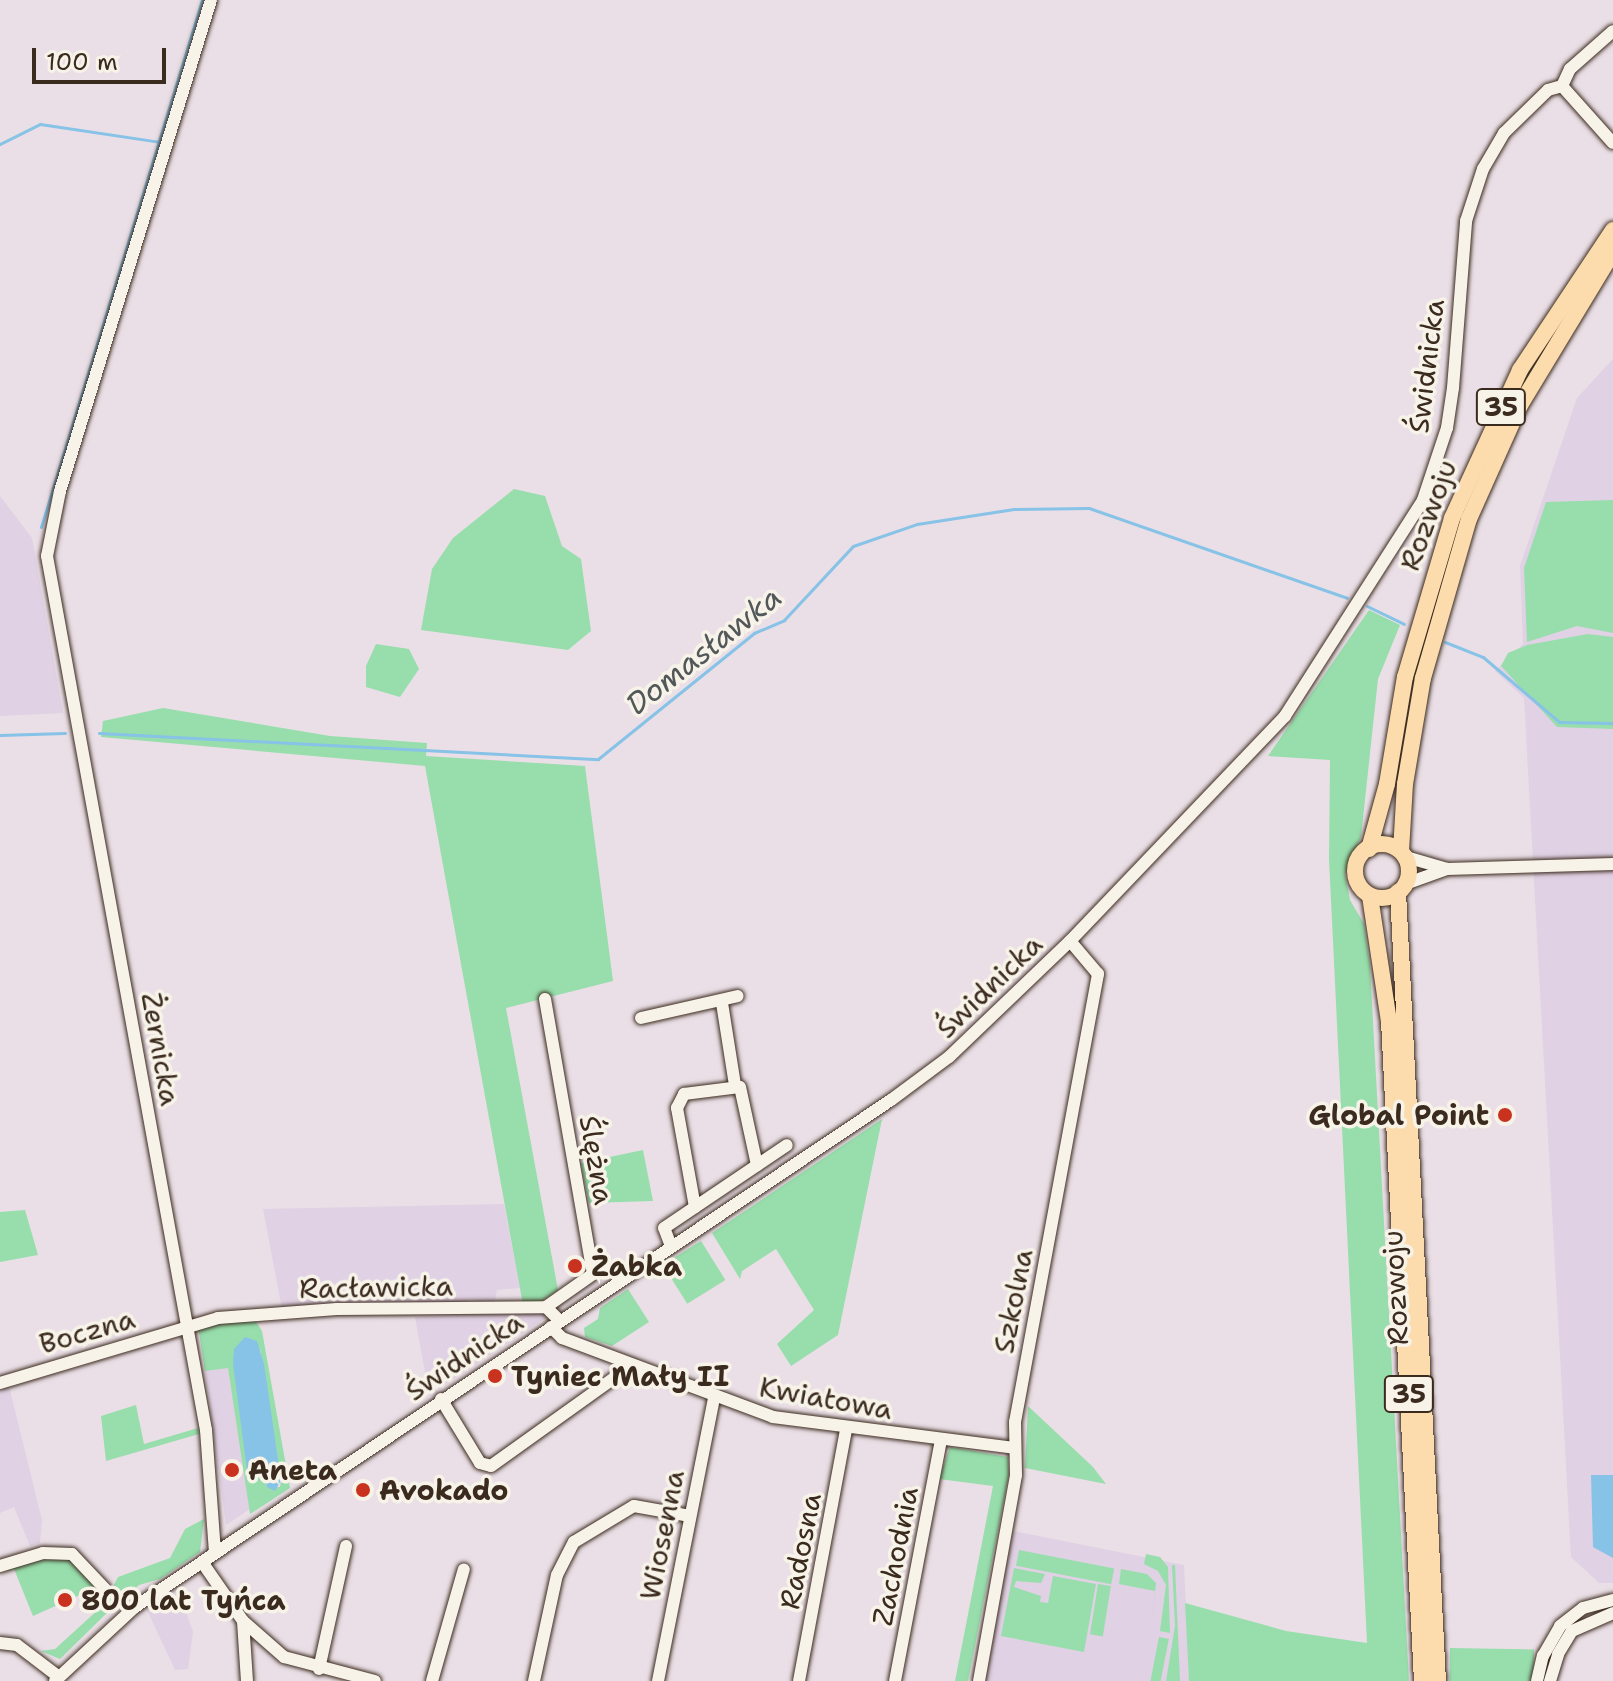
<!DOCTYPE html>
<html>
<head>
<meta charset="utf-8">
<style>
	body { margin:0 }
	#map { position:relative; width:1613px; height:1681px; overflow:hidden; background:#eadfe6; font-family:"Shantell Sans",sans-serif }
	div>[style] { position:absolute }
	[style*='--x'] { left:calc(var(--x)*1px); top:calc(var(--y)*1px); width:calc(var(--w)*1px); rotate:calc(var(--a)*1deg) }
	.built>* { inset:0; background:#e0d1e4 }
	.green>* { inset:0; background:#97deac; transform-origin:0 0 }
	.water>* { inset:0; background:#87c2e7 }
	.stream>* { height:3px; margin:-1.5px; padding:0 1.5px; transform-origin:1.5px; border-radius:1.5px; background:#87c2e7 }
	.roads { filter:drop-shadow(0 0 2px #3b2a1e) drop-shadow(0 0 2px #3b2a1e) }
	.minor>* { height:12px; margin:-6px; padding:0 6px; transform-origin:6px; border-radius:6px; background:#f7f3e8 }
	.major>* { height:16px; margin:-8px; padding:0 8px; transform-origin:8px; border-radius:8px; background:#fcdcac }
	.major>.ring { margin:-8px; padding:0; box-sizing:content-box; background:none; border:16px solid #fcdcac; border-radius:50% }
	.dots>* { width:22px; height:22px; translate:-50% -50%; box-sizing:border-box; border:4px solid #f7f3e8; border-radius:50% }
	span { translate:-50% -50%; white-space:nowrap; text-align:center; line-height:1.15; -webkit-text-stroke:7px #f7f3e8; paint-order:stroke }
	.shield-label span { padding:2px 6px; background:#f7f3e8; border:2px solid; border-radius:6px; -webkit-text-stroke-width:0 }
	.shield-label { font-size:26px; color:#3b2a1e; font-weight:700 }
	.street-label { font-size:28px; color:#3b2a1e }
	.poi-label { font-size:28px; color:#3b2a1e; font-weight:700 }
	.right { translate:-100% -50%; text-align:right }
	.left { translate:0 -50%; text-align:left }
	.water-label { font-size:30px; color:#52585a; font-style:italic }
	.scale { position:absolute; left:32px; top:48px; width:134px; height:36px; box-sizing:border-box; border:4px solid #3b2a1e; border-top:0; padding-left:10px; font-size:24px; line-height:28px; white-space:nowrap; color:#3b2a1e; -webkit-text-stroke:6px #f7f3e8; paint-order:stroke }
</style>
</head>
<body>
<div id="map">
	<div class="built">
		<div style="clip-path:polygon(1613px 359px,1613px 1583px,1599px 1583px,1571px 1557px,1524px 698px,1495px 671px,1523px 644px,1520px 566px,1577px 398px)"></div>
		<div style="clip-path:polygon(0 496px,32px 538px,63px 713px,0 716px)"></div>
		<div style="clip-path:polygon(504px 1204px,520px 1288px,497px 1290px,494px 1305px,469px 1299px,465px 1305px,282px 1309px,263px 1209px)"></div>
		<div style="clip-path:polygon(546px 1313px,548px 1316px,429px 1395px,415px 1317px)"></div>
		<div style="clip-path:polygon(228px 1367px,250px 1509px,226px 1525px,205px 1371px)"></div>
		<div style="clip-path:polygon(9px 1386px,42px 1520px,40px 1543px,30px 1546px,14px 1507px,0 1513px,0 1389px)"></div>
		<div style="clip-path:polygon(1013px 1531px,1184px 1565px,1189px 1681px,983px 1681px)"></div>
		<div style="clip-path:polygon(178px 1589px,193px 1632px,188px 1669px,175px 1670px,147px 1610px,173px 1598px)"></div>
	</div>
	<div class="green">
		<div style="clip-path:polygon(514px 489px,545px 496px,562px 546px,581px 559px,591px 631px,568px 650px,421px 630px,432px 569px,453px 538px)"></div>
		<div style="clip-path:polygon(1613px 500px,1613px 633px,1577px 626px,1527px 642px,1524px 568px,1546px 502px)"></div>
		<div style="clip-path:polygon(1369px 610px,1400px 625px,1378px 679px,1361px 837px,1345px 874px,1350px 900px,1364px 924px,1370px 966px,1409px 1681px,1189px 1681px,1185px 1603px,1286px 1631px,1367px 1643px,1329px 859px,1330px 760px,1268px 756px)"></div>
		<div style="clip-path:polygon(1588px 634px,1613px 637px,1613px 729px,1557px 727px,1501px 666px,1508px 653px,1527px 645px)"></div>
		<div style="clip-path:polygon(376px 644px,409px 649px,419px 669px,400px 697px,366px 687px,366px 666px)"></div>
		<div style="clip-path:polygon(163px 708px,330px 736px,427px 743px,426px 756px,585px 766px,613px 981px,506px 1008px,558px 1290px,537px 1304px,523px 1305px,425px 766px,101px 737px,103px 721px)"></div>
		<div style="clip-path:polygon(882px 1119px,838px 1335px,791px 1366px,777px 1344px,814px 1310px,776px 1249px,742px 1271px,740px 1279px,712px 1233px)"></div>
		<div style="clip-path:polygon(643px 1150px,653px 1201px,589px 1203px,581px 1163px)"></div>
		<div style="clip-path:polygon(25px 1210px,38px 1255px,0 1262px,0 1212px)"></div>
		<div style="left:701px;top:1241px;width:46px;height:45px;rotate:58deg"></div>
		<div style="clip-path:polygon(628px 1289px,649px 1322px,612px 1346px,585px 1337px,584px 1328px,598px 1319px,600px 1308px)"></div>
		<div style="clip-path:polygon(evenodd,255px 1320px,262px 1331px,290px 1488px,250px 1514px,228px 1368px,205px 1371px,198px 1326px,255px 1320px,260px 1348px,281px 1480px,280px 1487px,267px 1487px,263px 1471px,255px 1469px,260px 1348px)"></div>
		<div style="clip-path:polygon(136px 1405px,144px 1444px,198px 1428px,199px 1434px,106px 1461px,101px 1416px)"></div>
		<div style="clip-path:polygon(1028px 1406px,1093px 1467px,1106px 1484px,1025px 1468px)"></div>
		<div style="clip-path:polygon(950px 1447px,1008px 1457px,1009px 1474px,968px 1681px,955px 1681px,993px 1486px,939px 1479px)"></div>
		<div style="clip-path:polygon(204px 1519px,200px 1552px,160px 1579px,139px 1585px,120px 1602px,104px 1604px,118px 1577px,170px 1558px,185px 1529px)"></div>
		<div style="left:1019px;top:1550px;width:97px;height:16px;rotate:11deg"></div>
		<div style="clip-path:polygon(1146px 1554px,1160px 1557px,1168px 1567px,1170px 1633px,1160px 1631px,1166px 1585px,1158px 1571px,1144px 1564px)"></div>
		<div style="clip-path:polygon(68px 1557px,100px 1586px,33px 1616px,14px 1569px,8px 1571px,7px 1565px)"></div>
		<div style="clip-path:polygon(1172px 1565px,1175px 1565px,1180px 1681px,1166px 1681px,1175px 1626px)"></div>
		<div style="clip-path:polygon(1014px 1568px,1045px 1574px,1041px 1583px,1016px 1581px,1014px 1587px,1041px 1596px,1040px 1602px,1048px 1603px,1053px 1576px,1096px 1584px,1084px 1652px,1001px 1636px)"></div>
		<div style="clip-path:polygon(1121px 1569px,1147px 1574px,1156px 1583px,1151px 1629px,1155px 1591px,1119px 1584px)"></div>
		<div style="left:1098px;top:1584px;width:13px;height:51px;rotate:9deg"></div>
		<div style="clip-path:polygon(114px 1606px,60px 1659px,41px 1651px,55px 1649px,100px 1608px)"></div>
		<div style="left:1159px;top:1637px;width:10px;height:45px;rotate:11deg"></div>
		<div style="left:1450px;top:1648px;width:84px;height:33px;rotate:1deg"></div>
	</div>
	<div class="water">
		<div style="clip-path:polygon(245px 1337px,257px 1341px,264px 1364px,281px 1480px,275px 1491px,267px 1487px,262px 1471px,247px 1470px,233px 1364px,234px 1349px)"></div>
		<div style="clip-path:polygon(1591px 1475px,1613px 1475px,1613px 1558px,1593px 1547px)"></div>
	</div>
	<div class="stream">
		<div style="--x:0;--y:144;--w:45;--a:-26.6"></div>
		<div style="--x:40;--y:124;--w:121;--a:8.5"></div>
		<div style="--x:41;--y:527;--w:551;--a:-73.01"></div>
		<div style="--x:1367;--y:606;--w:41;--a:25.9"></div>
		<div style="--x:1445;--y:642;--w:41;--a:21.5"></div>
		<div style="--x:1483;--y:657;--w:100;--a:40.5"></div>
		<div style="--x:1559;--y:722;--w:54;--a:1.1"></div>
		<div style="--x:99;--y:733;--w:500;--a:3"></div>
		<div style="--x:598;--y:759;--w:201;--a:-38.9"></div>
		<div style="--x:754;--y:633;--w:33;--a:-23"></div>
		<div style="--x:784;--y:620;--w:101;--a:-47"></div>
		<div style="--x:853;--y:546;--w:68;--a:-19"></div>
		<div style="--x:917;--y:524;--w:98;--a:-8.8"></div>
		<div style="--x:1014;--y:509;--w:75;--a:-0.8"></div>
		<div style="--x:1089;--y:508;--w:273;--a:19.2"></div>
		<div style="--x:0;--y:735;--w:65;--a:-1.8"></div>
	</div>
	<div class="roads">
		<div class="minor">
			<div style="--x:211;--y:0;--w:514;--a:107.09"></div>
			<div style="--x:60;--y:491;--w:66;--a:101.3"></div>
			<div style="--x:47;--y:556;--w:888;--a:79.69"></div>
			<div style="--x:206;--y:1430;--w:123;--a:85.8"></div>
			<div style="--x:1562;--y:86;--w:19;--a:-65"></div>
			<div style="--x:1570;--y:69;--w:57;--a:-41.5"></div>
			<div style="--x:1406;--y:857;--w:43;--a:16.3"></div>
			<div style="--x:1405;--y:884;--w:45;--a:-19.7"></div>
			<div style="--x:1447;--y:869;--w:166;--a:-1.7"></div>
			<div style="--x:545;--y:999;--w:279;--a:80.1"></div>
			<div style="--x:593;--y:1274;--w:57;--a:144.9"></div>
			<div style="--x:722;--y:1003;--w:83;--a:81"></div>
			<div style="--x:641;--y:1018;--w:99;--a:-12.8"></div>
			<div style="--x:695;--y:1207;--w:101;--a:-100.3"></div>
			<div style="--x:677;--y:1108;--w:16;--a:-63"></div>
			<div style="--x:684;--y:1094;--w:56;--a:-7.1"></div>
			<div style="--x:740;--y:1087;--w:80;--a:77.7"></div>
			<div style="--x:671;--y:1246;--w:19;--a:-111"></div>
			<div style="--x:664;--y:1228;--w:148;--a:-34"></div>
			<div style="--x:551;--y:1327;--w:16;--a:45"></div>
			<div style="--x:562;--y:1338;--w:225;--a:20.5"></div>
			<div style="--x:773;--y:1417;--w:243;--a:7.3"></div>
			<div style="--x:0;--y:1383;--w:227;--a:-16.6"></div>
			<div style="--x:218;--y:1318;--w:119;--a:-4.3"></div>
			<div style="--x:337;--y:1309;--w:209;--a:-0.5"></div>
			<div style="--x:546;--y:1307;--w:20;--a:45"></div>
			<div style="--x:441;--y:1399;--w:75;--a:58.6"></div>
			<div style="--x:480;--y:1463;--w:11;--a:15"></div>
			<div style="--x:491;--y:1466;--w:173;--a:-35.6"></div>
			<div style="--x:202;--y:1562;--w:72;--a:55.2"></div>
			<div style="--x:243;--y:1621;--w:55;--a:41.3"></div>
			<div style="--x:284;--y:1657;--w:94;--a:14.8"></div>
			<div style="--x:0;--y:1566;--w:45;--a:-16.8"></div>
			<div style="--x:43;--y:1553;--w:29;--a:2"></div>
			<div style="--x:72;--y:1554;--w:48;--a:46.7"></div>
			<div style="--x:243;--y:1621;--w:60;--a:86.2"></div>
			<div style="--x:0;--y:1643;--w:17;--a:7"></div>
			<div style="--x:17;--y:1645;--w:53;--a:37.3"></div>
			<div style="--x:319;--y:1669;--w:126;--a:-77.6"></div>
			<div style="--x:55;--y:1681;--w:109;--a:-42.8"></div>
			<div style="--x:135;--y:1607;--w:910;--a:-33.85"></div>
			<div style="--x:891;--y:1100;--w:72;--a:-36.6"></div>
			<div style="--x:949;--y:1057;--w:168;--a:-43.8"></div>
			<div style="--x:1070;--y:941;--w:311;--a:-46.3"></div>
			<div style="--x:1285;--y:716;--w:256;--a:-57.4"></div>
			<div style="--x:1423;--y:500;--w:76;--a:-71.6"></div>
			<div style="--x:1447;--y:428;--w:40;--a:-81.5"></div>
			<div style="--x:1453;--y:388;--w:168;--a:-85.5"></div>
			<div style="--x:1466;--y:221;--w:55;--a:-71.9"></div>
			<div style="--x:1483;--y:169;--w:42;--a:-59.7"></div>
			<div style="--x:1504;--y:133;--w:62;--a:-44.3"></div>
			<div style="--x:1548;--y:90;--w:15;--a:-16"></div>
			<div style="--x:1562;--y:86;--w:76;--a:48.2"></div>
			<div style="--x:432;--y:1681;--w:116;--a:-74.1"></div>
			<div style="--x:534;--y:1681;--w:108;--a:-77.8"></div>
			<div style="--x:557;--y:1575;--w:37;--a:-63"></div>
			<div style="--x:574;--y:1542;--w:70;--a:-31"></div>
			<div style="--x:634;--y:1506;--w:57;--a:10.1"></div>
			<div style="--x:658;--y:1681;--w:288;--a:-78.8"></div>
			<div style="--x:799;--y:1681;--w:256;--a:-79.4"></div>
			<div style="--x:895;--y:1681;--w:245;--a:-79.2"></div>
			<div style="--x:979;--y:1681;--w:209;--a:-79.8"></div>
			<div style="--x:1016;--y:1475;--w:53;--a:-91.1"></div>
			<div style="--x:1015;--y:1422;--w:456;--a:-79.5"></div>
			<div style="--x:1098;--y:974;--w:43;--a:-130.3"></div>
			<div style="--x:1537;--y:1681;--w:26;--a:-77"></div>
			<div style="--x:1543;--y:1656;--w:34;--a:-60"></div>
			<div style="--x:1560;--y:1626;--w:29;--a:-38"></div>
			<div style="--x:1583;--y:1608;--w:31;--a:-15"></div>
			<div style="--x:1550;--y:1681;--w:28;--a:-73"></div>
			<div style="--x:1558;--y:1654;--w:27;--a:-59"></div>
			<div style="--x:1572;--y:1631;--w:45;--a:-23.7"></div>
		</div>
		<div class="major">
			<div class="ring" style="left:1355px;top:844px;width:38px;height:38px"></div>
			<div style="--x:1369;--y:849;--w:67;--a:-74.5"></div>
			<div style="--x:1387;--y:784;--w:109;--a:-80.5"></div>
			<div style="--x:1405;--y:677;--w:166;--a:-73.5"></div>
			<div style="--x:1452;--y:518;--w:163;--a:-65.3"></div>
			<div style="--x:1520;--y:370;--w:168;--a:-56.4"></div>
			<div style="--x:1401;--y:851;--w:67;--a:-86.6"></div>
			<div style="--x:1405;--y:784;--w:108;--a:-80.4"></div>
			<div style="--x:1423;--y:678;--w:166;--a:-73.9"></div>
			<div style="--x:1469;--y:519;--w:123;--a:-65.9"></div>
			<div style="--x:1519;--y:407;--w:181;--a:-58.8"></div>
			<div style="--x:1398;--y:892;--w:790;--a:87.1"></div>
			<div style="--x:1370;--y:896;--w:126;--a:81.4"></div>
			<div style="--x:1389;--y:1021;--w:661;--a:87.14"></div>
		</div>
	</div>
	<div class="dots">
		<div style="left:1505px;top:1115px;background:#c8321e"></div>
		<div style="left:575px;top:1266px;background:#c8321e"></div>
		<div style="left:495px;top:1376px;background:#c8321e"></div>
		<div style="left:232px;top:1470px;background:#c8321e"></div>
		<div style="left:363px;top:1490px;background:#c8321e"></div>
		<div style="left:65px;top:1600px;background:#c8321e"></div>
	</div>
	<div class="shield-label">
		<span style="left:1501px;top:407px">35</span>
		<span style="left:1409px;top:1394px">35</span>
	</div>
	<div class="street-label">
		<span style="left:1426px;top:366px;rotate:-83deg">Świdnicka</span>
		<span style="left:1428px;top:515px;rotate:-70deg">Rozwoju</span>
		<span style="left:989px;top:986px;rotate:-44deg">Świdnicka</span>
		<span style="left:161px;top:1049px;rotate:80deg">Żernicka</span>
		<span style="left:597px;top:1160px;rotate:80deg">Ślężna</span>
		<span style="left:376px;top:1287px;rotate:-1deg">Racławicka</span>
		<span style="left:1395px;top:1288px;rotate:-93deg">Rozwoju</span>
		<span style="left:1013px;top:1301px;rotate:-79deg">Szkolna</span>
		<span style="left:87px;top:1331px;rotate:-16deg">Boczna</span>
		<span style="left:464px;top:1356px;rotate:-34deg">Świdnicka</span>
		<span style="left:826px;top:1398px;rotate:10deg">Kwiatowa</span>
		<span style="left:662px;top:1535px;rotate:-79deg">Wiosenna</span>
		<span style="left:800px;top:1551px;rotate:-79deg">Radosna</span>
		<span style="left:895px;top:1556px;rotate:-79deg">Zachodnia</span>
	</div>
	<div class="poi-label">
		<span class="right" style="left:1489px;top:1115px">Global Point</span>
		<span class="left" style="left:591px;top:1266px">Żabka</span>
		<span class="left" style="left:511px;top:1376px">Tyniec Mały II</span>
		<span class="left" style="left:248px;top:1470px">Aneta</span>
		<span class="left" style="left:379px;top:1490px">Avokado</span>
		<span class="left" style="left:81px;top:1600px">800 lat Tyńca</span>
	</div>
	<div class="water-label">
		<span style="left:704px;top:651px;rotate:-38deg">Domasławka</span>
	</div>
	<div class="scale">100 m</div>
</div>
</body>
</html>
